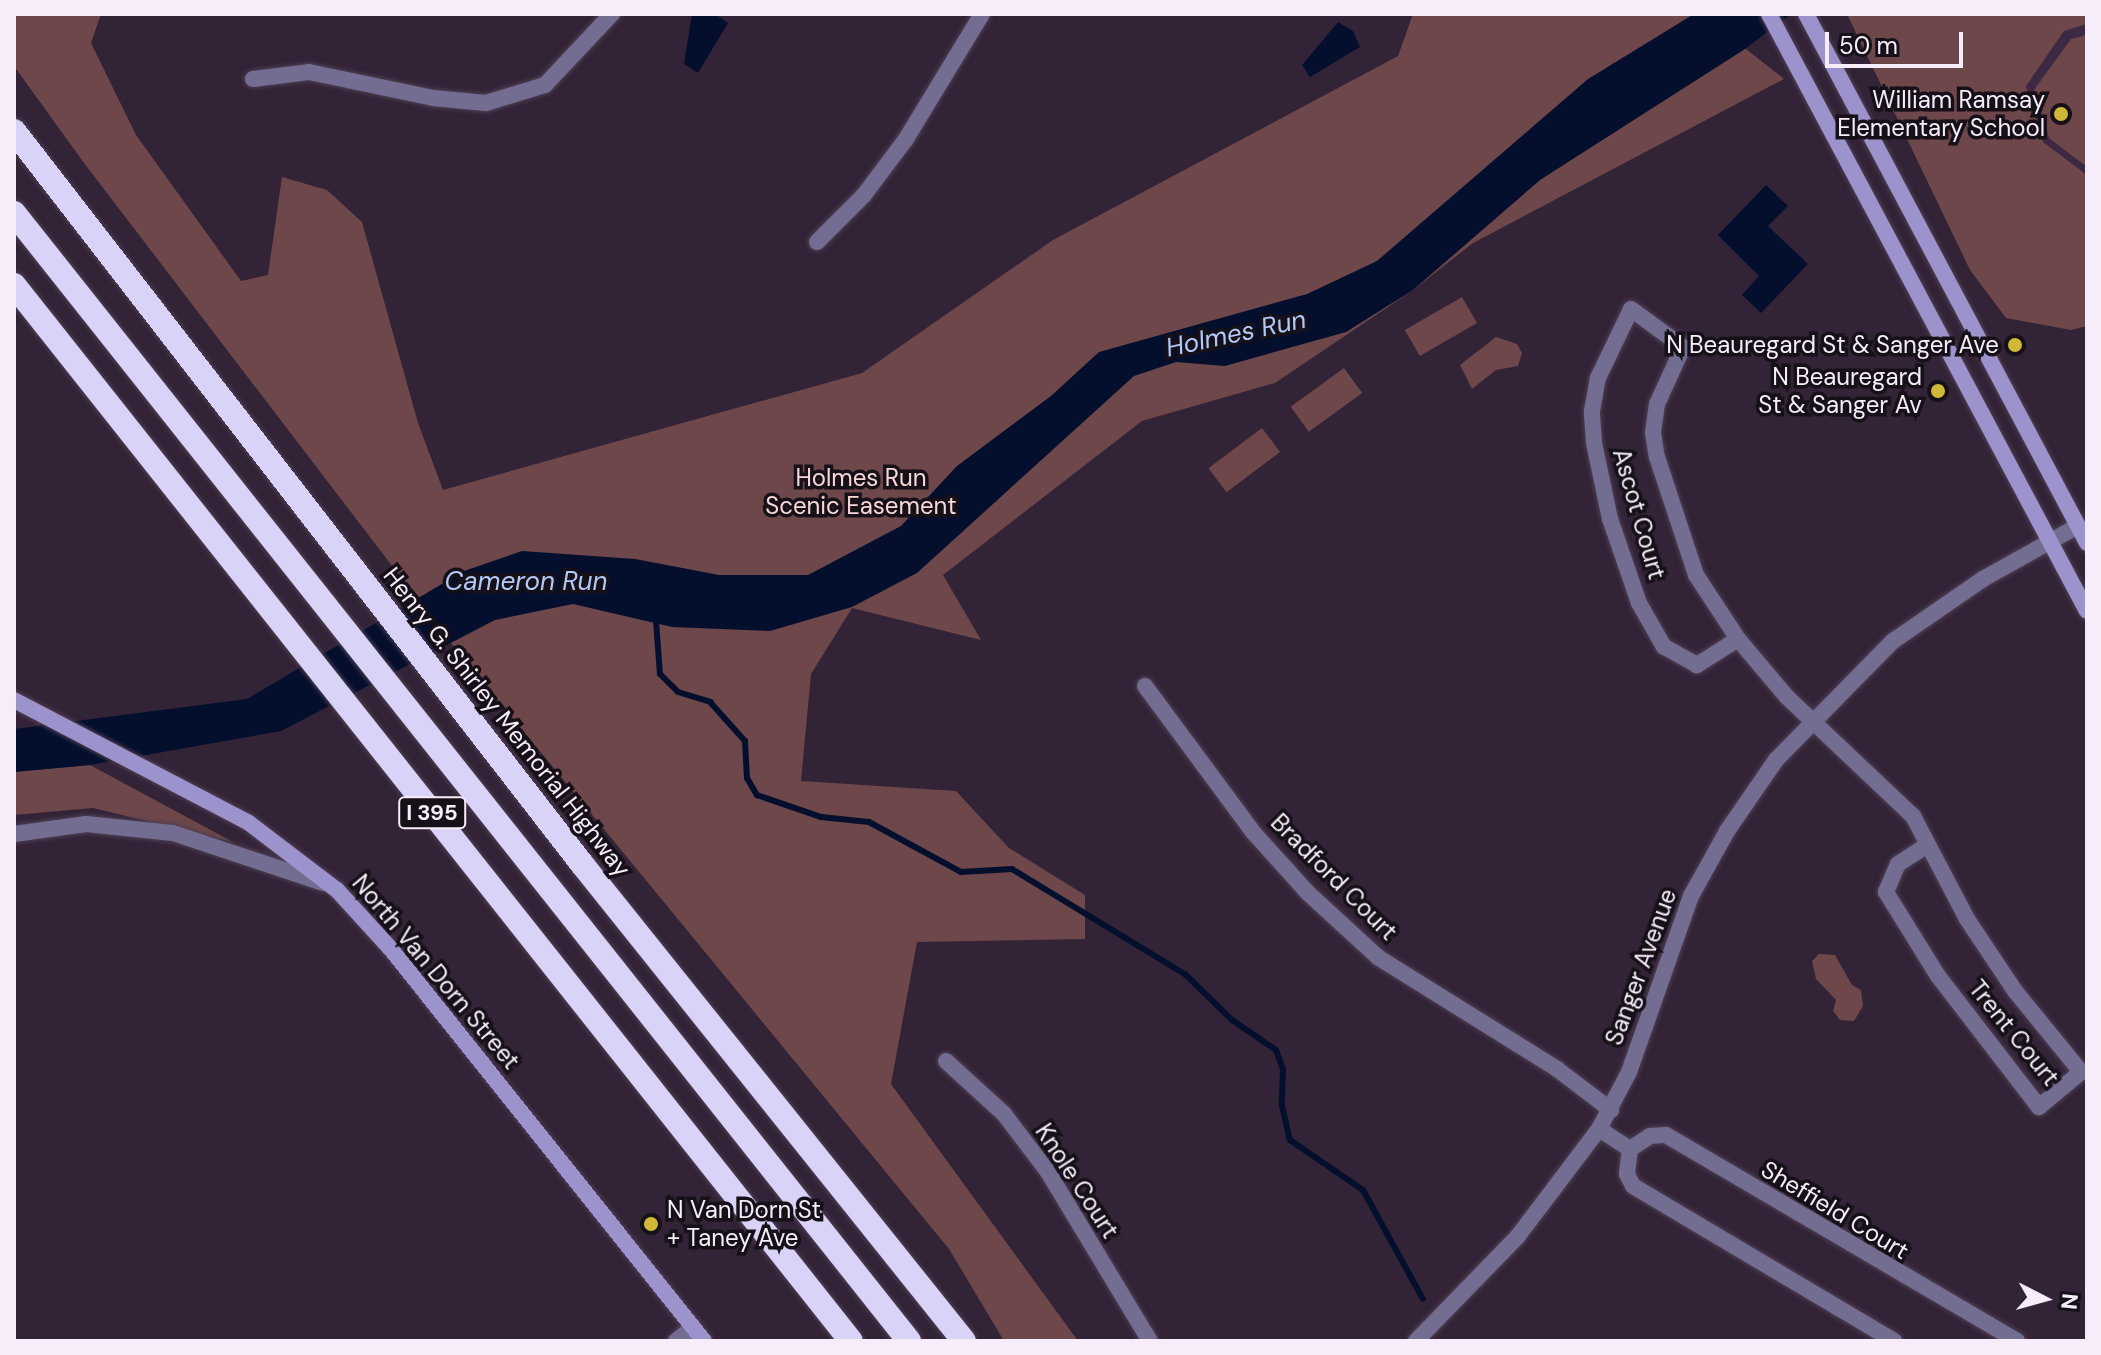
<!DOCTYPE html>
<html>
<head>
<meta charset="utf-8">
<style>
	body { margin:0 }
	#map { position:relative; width:2101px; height:1355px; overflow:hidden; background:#332337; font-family:"DM Sans",sans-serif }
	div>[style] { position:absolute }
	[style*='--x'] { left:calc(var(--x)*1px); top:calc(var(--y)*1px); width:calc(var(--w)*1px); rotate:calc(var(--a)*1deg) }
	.built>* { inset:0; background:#3d2943 }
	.green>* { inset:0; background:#6d474a; transform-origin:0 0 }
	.water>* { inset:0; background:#040f2d }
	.stream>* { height:6px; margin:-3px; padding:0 3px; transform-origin:3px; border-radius:3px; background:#040f2d }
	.roads { filter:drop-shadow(0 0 2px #4e3f52) drop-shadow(0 0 2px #4e3f52) }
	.minor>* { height:16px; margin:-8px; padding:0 8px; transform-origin:8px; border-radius:8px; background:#726d91 }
	.tertiary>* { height:16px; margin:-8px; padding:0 8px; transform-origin:8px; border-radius:8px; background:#726d91 }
	.secondary>* { height:16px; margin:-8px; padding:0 8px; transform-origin:8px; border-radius:8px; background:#9c93cc }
	.motorway>* { height:24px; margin:-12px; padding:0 12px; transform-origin:12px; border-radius:12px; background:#d8d3f7 }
	.dots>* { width:22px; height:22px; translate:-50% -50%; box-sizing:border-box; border:4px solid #161018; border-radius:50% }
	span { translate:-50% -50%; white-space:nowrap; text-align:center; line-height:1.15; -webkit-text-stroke:7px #161018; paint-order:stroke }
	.shield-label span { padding:2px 6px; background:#161018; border:2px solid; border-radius:6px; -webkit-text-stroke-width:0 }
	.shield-label { font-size:22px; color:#f7edfa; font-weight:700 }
	.poi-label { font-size:24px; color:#f7edfa }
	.right { translate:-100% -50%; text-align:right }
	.left { translate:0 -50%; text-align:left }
	.park-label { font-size:24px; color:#f8d7d8 }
	.street-label { font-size:24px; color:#f7edfa }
	.water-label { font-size:26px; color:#b2cafb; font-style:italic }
	.frame { position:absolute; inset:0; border:16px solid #f7edfa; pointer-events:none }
	.north { position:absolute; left:2005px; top:1259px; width:80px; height:80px; -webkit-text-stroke:6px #161018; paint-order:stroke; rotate:96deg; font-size:22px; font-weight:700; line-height:32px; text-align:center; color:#f7edfa }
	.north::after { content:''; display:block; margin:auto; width:28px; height:36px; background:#f7edfa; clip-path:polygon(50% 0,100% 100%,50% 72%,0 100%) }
	.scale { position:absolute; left:1825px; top:32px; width:138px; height:36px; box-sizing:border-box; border:4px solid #f7edfa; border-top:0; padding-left:10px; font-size:24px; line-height:28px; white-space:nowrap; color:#f7edfa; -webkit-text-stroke:6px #161018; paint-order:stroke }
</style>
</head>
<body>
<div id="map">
	<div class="built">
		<div style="clip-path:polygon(2087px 24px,2087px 175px,2043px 142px,2026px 85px,2064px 31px)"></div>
	</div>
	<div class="green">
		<div style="clip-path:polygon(14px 14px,101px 14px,91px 43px,136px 135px,241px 281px,268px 275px,282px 177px,327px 190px,362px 222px,418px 423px,443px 490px,862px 373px,1053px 240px,1398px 56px,1413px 14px,1729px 14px,1746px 49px,1784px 79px,1473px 243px,1413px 290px,1275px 383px,1142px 421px,943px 575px,981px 640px,852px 608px,811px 674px,801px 781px,956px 791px,1009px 848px,1085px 895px,1085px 939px,917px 942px,891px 1084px,1078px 1341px,1004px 1341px,949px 1249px,451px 643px,84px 163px,14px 66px)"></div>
		<div style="clip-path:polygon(1847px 14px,2087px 14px,2087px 24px,2064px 31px,2026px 86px,2043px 142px,2087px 175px,2087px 326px,2071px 330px,2006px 318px,1970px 270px)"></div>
		<div style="clip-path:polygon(2087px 35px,2087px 167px,2049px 138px,2034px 90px,2071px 39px)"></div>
		<div style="left:1462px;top:297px;width:30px;height:66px;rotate:60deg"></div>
		<div style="clip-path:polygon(1496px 337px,1517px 344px,1522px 353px,1518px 366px,1496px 370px,1472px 389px,1460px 365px)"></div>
		<div style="left:1344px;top:368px;width:31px;height:66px;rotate:54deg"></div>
		<div style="left:1262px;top:428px;width:30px;height:67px;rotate:53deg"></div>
		<div style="clip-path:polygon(90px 765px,233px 842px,93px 808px,14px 815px,14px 772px)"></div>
		<div style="clip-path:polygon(1819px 954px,1835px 955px,1852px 985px,1861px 990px,1863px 1006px,1854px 1021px,1840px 1020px,1833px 1011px,1836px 1000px,1816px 979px,1812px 961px)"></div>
	</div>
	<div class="water">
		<div style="clip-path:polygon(692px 14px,715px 14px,728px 23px,698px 73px,684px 64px)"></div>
		<div style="clip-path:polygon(1694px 14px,1791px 14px,1745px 49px,1540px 180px,1413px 290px,1346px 332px,1225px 366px,1176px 362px,1134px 376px,917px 573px,852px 607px,770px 631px,672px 627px,573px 604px,495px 620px,281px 731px,90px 765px,14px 772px,14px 729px,247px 699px,464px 571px,522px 551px,635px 559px,719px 575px,808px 575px,901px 526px,957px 466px,1051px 396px,1099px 352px,1307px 294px,1377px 261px,1588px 79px)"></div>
		<div style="clip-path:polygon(1338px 22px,1353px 31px,1360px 47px,1310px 77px,1302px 65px)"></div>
		<div style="clip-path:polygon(1766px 185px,1788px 206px,1768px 226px,1808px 264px,1761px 313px,1742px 295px,1759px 276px,1718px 235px)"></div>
	</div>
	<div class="stream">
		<div style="--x:656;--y:621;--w:53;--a:85.7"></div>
		<div style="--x:660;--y:674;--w:25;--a:45"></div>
		<div style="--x:678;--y:692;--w:34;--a:17"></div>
		<div style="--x:710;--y:702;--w:52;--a:48.1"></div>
		<div style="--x:745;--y:741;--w:37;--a:87"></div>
		<div style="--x:747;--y:778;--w:20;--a:60"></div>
		<div style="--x:757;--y:795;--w:68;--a:19"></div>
		<div style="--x:821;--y:817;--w:48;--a:5.9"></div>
		<div style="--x:869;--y:822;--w:105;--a:28.5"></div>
		<div style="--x:961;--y:872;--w:51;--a:-3.4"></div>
		<div style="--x:1012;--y:869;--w:202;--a:31.3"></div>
		<div style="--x:1185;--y:974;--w:66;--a:44.4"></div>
		<div style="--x:1232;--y:1020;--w:53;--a:34.3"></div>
		<div style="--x:1276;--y:1050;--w:20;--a:70"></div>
		<div style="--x:1283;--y:1069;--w:37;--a:92"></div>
		<div style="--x:1282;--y:1106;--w:35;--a:77"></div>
		<div style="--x:1290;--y:1140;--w:88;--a:34.4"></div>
		<div style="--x:1363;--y:1190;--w:124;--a:61.2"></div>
	</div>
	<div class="roads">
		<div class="minor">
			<div style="--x:253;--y:79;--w:56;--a:-7.1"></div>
			<div style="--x:309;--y:72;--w:127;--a:11.8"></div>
			<div style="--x:433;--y:98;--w:53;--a:5.4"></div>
			<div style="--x:486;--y:103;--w:62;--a:-17"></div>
			<div style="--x:545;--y:85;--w:98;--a:-46.7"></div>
			<div style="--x:817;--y:242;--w:66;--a:-45"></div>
			<div style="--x:864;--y:195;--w:70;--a:-53.1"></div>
			<div style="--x:906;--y:139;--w:146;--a:-58.7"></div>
			<div style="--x:1631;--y:309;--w:64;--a:36.2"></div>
			<div style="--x:1683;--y:347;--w:63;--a:114.5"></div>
			<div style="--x:1657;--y:404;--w:29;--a:98"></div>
			<div style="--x:1653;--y:433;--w:24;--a:81"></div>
			<div style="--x:1657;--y:457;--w:124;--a:71.7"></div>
			<div style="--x:1696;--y:575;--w:77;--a:56.7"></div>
			<div style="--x:1738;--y:639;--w:49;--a:147.6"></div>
			<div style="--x:1697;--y:665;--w:38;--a:-151"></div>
			<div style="--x:1664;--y:647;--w:51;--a:-119.6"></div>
			<div style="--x:1639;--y:603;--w:89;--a:-109"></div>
			<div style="--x:1610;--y:519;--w:78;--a:-101.9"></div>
			<div style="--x:1594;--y:443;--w:32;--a:-94"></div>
			<div style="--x:1592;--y:411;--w:34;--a:-80"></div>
			<div style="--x:1598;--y:378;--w:76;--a:-64.4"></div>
			<div style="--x:1738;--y:639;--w:76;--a:49.8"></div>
			<div style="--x:1787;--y:697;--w:173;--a:43.4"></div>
			<div style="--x:1913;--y:816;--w:116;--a:62.3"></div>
			<div style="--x:1967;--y:919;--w:87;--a:56.3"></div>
			<div style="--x:2015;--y:991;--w:104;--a:50.8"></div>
			<div style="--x:2081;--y:1072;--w:55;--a:140.2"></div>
			<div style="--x:2039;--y:1107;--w:165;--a:-127.6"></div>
			<div style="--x:1938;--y:976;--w:99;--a:-121.8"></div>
			<div style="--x:1886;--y:892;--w:30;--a:-67"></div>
			<div style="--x:1898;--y:864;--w:35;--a:-33"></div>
			<div style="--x:1145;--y:686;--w:182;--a:53.5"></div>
			<div style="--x:1253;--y:832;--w:82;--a:48"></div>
			<div style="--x:1308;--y:893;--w:96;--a:42.5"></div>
			<div style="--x:1379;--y:958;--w:210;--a:31.9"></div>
			<div style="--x:1557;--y:1069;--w:68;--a:37.2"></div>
			<div style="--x:14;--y:834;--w:73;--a:-7.9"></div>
			<div style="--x:86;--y:824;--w:87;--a:5.9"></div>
			<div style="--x:173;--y:833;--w:158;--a:18.4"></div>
			<div style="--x:946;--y:1061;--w:79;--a:42.4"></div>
			<div style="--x:1004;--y:1114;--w:73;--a:52.8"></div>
			<div style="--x:1048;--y:1172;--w:197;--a:58.9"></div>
			<div style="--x:1599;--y:1129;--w:37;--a:33"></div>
			<div style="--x:1630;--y:1149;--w:24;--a:-33"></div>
			<div style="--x:1650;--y:1136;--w:16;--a:-4"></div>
			<div style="--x:1666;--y:1135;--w:407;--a:30.4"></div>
			<div style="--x:1630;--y:1149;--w:25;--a:97"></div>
			<div style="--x:1627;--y:1174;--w:13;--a:63"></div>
			<div style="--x:1633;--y:1186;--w:304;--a:30.7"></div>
		</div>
		<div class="tertiary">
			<div style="--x:676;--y:1341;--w:22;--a:-39"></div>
			<div style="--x:1416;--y:1341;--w:146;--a:-45.8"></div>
			<div style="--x:1518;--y:1236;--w:134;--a:-52.9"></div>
			<div style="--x:1599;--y:1129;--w:64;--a:-62.2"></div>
			<div style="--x:1629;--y:1072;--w:187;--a:-70.6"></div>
			<div style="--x:1691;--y:896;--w:74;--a:-61"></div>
			<div style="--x:1727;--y:831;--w:86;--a:-55.4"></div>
			<div style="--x:1776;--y:760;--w:167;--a:-45.5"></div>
			<div style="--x:1893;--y:641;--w:109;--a:-34.6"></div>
			<div style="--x:1983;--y:579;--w:109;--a:-29.2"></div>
		</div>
		<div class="secondary">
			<div style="--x:1769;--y:14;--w:676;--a:61.96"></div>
			<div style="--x:1806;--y:14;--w:599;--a:62.02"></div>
			<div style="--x:14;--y:700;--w:265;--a:27.6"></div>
			<div style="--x:249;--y:823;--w:111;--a:37.3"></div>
			<div style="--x:337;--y:890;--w:79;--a:47.6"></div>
			<div style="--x:390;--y:948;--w:503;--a:51.38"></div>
		</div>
		<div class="motorway">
			<div style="--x:14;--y:131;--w:927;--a:52.23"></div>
			<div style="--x:582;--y:864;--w:611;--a:51.31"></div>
			<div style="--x:14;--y:213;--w:1440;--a:51.57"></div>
			<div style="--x:14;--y:285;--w:1347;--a:51.6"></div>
		</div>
	</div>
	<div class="dots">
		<div style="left:2061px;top:114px;background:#d1b736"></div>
		<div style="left:2015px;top:345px;background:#d1b736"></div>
		<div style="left:1938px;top:391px;background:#d1b736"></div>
		<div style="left:651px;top:1224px;background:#d1b736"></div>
	</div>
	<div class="shield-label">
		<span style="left:432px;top:813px">I 395</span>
	</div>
	<div class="poi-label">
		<span class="right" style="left:2045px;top:114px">William Ramsay<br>Elementary School</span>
		<span class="right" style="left:1999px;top:345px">N Beauregard St &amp; Sanger Ave</span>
		<span class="right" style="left:1922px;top:391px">N Beauregard<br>St &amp; Sanger Av</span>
		<span class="left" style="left:667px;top:1224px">N Van Dorn St<br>+ Taney Ave</span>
	</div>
	<div class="park-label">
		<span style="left:861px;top:492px">Holmes Run<br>Scenic Easement</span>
	</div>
	<div class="street-label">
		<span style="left:1639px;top:514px;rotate:74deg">Ascot Court</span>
		<span style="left:507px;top:722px;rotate:52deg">Henry G. Shirley Memorial Highway</span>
		<span style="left:1334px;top:877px;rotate:45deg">Bradford Court</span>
		<span style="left:1641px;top:967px;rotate:-70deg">Sanger Avenue</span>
		<span style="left:436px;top:972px;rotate:50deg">North Van Dorn Street</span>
		<span style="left:2014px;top:1033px;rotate:51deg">Trent Court</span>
		<span style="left:1077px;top:1181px;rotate:57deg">Knole Court</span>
		<span style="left:1835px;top:1210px;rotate:31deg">Sheffield Court</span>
	</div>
	<div class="water-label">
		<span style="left:1236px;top:334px;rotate:-12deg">Holmes Run</span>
		<span style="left:526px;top:582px">Cameron Run</span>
	</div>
	<div class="frame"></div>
	<div class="north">N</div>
	<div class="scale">50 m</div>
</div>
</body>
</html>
